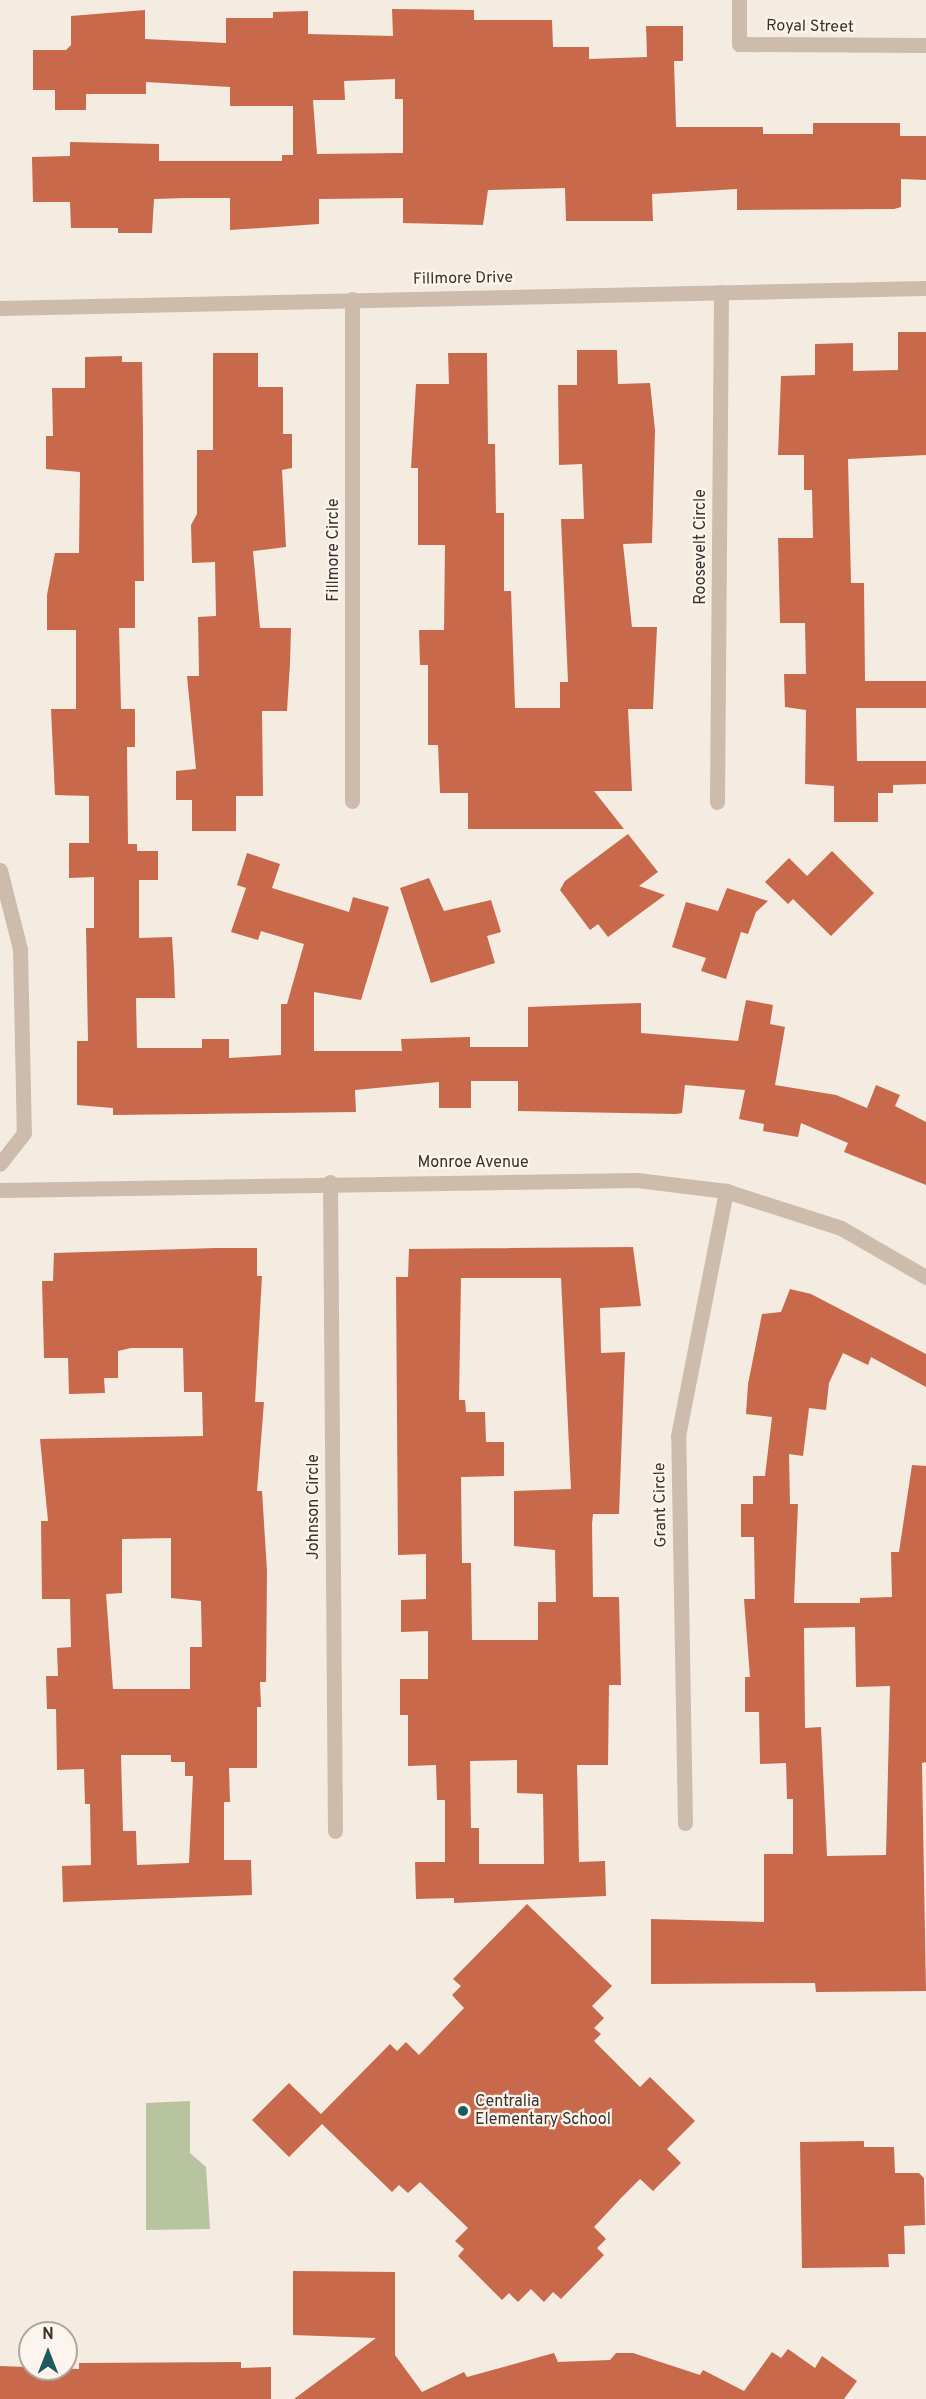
<!DOCTYPE html>
<html>
<head>
<meta charset="utf-8">
<style>
	body { margin:0 }
	#map { position:relative; width:926px; height:2399px; overflow:hidden; background:#f4ebe1; font-family:Overpass,sans-serif }
	div>[style] { position:absolute }
	[style*='--x'] { left:calc(var(--x)*1px); top:calc(var(--y)*1px); width:calc(var(--w)*1px); rotate:calc(var(--a)*1deg) }
	.green>* { inset:0; background:#b8c4a0 }
	.building>* { inset:0; background:#c8694b }
	.street>* { height:15px; margin:-7.5px; padding:0 7.5px; transform-origin:7.5px; border-radius:7.5px; background:#cdbbac }
	.dots>* { width:16px; height:16px; translate:-50% -50%; box-sizing:border-box; border:3px solid #fbf5ee; border-radius:50% }
	span { translate:-50% -50%; white-space:nowrap; text-align:center; line-height:1.15; -webkit-text-stroke:4.5px #fbf5ee; paint-order:stroke }
	.street-label { font-size:16px; color:#3b302b }
	.poi-label { font-size:16px; color:#3b302b }
	.left { translate:0 -50%; text-align:left }
	.north { position:absolute; left:18px; top:2321px; width:60px; height:60px; box-sizing:border-box; background:#fbf5ee; border:2px solid #aea6a0; border-radius:50%; rotate:0deg; font-size:16px; font-weight:700; line-height:24px; text-align:center; color:#3b302b }
	.north::after { content:''; display:block; margin:auto; width:21px; height:27px; background:#1f5a5e; clip-path:polygon(50% 0,100% 100%,50% 72%,0 100%) }
</style>
</head>
<body>
<div id="map">
	<div class="green">
		<div style="clip-path:polygon(190px 2101px,190px 2153px,206px 2167px,210px 2229px,146px 2230px,146px 2103px)"></div>
	</div>
	<div class="building">
		<div style="clip-path:polygon(evenodd,392px 9px,474px 10px,474px 20px,552px 20px,553px 47px,589px 47px,589px 59px,647px 57px,646px 26px,683px 26px,683px 61px,674px 61px,676px 127px,763px 127px,763px 134px,813px 134px,813px 123px,900px 123px,900px 136px,926px 136px,926px 180px,901px 179px,901px 207px,894px 209px,737px 210px,737px 189px,652px 194px,653px 221px,566px 221px,565px 188px,488px 190px,483px 225px,403px 223px,403px 198px,319px 199px,319px 224px,230px 230px,230px 198px,185px 198px,154px 199px,152px 233px,118px 233px,118px 228px,71px 228px,70px 202px,33px 202px,32px 157px,70px 156px,70px 142px,159px 144px,159px 161px,282px 161px,282px 155px,293px 155px,293px 106px,230px 106px,230px 87px,146px 82px,146px 94px,86px 94px,86px 110px,55px 110px,55px 90px,33px 90px,33px 50px,66px 50px,71px 45px,71px 16px,145px 10px,145px 39px,226px 43px,226px 18px,273px 18px,273px 12px,308px 11px,308px 34px,393px 36px,392px 9px,395px 79px,395px 99px,403px 99px,403px 153px,317px 154px,313px 100px,345px 100px,344px 81px,395px 79px)"></div>
		<div style="clip-path:polygon(898px 332px,926px 332px,926px 455px,848px 459px,851px 583px,864px 583px,865px 681px,926px 681px,926px 708px,856px 708px,857px 761px,926px 761px,926px 784px,893px 785px,893px 793px,878px 793px,878px 822px,834px 822px,834px 786px,805px 784px,806px 710px,785px 707px,784px 674px,806px 674px,805px 623px,780px 623px,778px 538px,813px 538px,812px 490px,804px 490px,804px 455px,778px 455px,781px 376px,815px 375px,815px 344px,853px 343px,853px 371px,898px 370px)"></div>
		<div style="clip-path:polygon(577px 350px,617px 350px,618px 384px,650px 383px,655px 430px,652px 543px,623px 544px,632px 627px,657px 627px,653px 709px,628px 709px,632px 791px,594px 791px,624px 829px,468px 829px,468px 793px,440px 793px,438px 745px,428px 745px,428px 665px,420px 665px,419px 630px,444px 630px,445px 545px,418px 545px,418px 468px,411px 468px,416px 384px,449px 384px,448px 353px,487px 353px,488px 444px,495px 444px,496px 513px,504px 513px,504px 591px,511px 591px,515px 708px,560px 708px,560px 682px,568px 682px,561px 519px,584px 519px,582px 464px,559px 465px,558px 385px,577px 385px)"></div>
		<div style="clip-path:polygon(213px 353px,258px 353px,258px 387px,283px 387px,283px 434px,292px 434px,292px 468px,282px 470px,286px 547px,253px 551px,260px 628px,291px 628px,290px 663px,287px 711px,262px 711px,263px 796px,236px 796px,236px 831px,192px 831px,192px 800px,176px 800px,176px 771px,196px 769px,187px 676px,199px 676px,198px 617px,216px 616px,215px 562px,192px 563px,191px 525px,197px 514px,197px 450px,213px 450px)"></div>
		<div style="clip-path:polygon(122px 356px,122px 362px,142px 362px,143px 433px,144px 581px,135px 581px,135px 628px,119px 628px,121px 709px,135px 709px,135px 747px,127px 747px,128px 844px,137px 844px,137px 851px,158px 851px,158px 880px,139px 880px,139px 938px,172px 937px,174px 969px,175px 998px,136px 998px,137px 1048px,202px 1048px,202px 1039px,229px 1039px,229px 1058px,281px 1055px,281px 1004px,287px 1004px,304px 944px,261px 931px,258px 940px,231px 932px,246px 888px,237px 885px,247px 853px,280px 864px,272px 888px,349px 912px,353px 897px,389px 907px,361px 1000px,314px 992px,314px 1051px,402px 1051px,401px 1039px,470px 1037px,470px 1047px,528px 1047px,528px 1007px,608px 1004px,641px 1003px,641px 1033px,738px 1041px,746px 1000px,773px 1005px,770px 1024px,785px 1027px,775px 1085px,836px 1095px,867px 1108px,876px 1085px,900px 1095px,895px 1106px,926px 1122px,926px 1185px,844px 1152px,848px 1143px,801px 1123px,798px 1137px,763px 1131px,764px 1124px,739px 1119px,745px 1090px,685px 1085px,682px 1113px,676px 1114px,518px 1111px,518px 1081px,471px 1081px,471px 1108px,439px 1108px,439px 1082px,355px 1090px,356px 1112px,113px 1115px,113px 1108px,77px 1105px,77px 1041px,88px 1041px,86px 928px,94px 928px,94px 877px,69px 878px,69px 843px,89px 843px,89px 796px,55px 795px,51px 709px,76px 709px,76px 630px,47px 630px,47px 595px,55px 553px,79px 553px,80px 472px,46px 469px,46px 436px,53px 436px,52px 388px,85px 388px,85px 357px)"></div>
		<div style="clip-path:polygon(628px 834px,658px 872px,639px 886px,665px 895px,608px 937px,598px 924px,590px 930px,560px 890px,565px 881px)"></div>
		<div style="clip-path:polygon(832px 851px,874px 893px,831px 936px,793px 899px,788px 904px,765px 882px,789px 858px,807px 876px)"></div>
		<div style="clip-path:polygon(429px 878px,444px 911px,491px 900px,501px 932px,487px 936px,495px 963px,431px 983px,400px 888px)"></div>
		<div style="clip-path:polygon(727px 888px,768px 901px,756px 912px,748px 934px,741px 932px,726px 979px,701px 971px,706px 958px,672px 947px,686px 902px,718px 911px)"></div>
		<div style="clip-path:polygon(evenodd,633px 1247px,641px 1306px,600px 1308px,601px 1353px,625px 1352px,619px 1514px,593px 1514px,592px 1524px,593px 1597px,619px 1597px,621px 1685px,609px 1685px,608px 1765px,577px 1765px,579px 1862px,605px 1861px,606px 1896px,454px 1903px,454px 1898px,416px 1899px,415px 1862px,445px 1862px,445px 1800px,437px 1800px,436px 1765px,408px 1766px,408px 1715px,400px 1715px,400px 1679px,428px 1679px,428px 1631px,401px 1632px,401px 1600px,426px 1599px,426px 1554px,398px 1555px,396px 1277px,408px 1277px,409px 1249px,633px 1247px,461px 1278px,561px 1278px,571px 1489px,514px 1491px,514px 1546px,555px 1550px,556px 1602px,538px 1602px,538px 1640px,472px 1640px,471px 1563px,462px 1563px,461px 1477px,504px 1476px,504px 1442px,486px 1442px,485px 1412px,466px 1412px,465px 1400px,459px 1400px,461px 1278px,633px 1247px,517px 1760px,517px 1793px,543px 1794px,544px 1864px,479px 1864px,479px 1828px,471px 1828px,470px 1761px,517px 1760px)"></div>
		<div style="clip-path:polygon(evenodd,216px 1248px,257px 1248px,257px 1276px,262px 1276px,255px 1402px,264px 1402px,257px 1491px,262px 1491px,267px 1571px,266px 1682px,260px 1682px,261px 1707px,257px 1707px,257px 1768px,229px 1768px,230px 1802px,224px 1802px,224px 1860px,251px 1860px,252px 1895px,63px 1902px,62px 1866px,91px 1865px,90px 1804px,85px 1804px,84px 1769px,57px 1770px,56px 1709px,47px 1709px,46px 1676px,58px 1676px,57px 1648px,71px 1647px,70px 1599px,42px 1599px,41px 1521px,48px 1521px,40px 1439px,203px 1436px,202px 1392px,184px 1392px,183px 1348px,131px 1348px,118px 1351px,118px 1378px,104px 1378px,105px 1393px,69px 1394px,68px 1358px,44px 1358px,42px 1281px,53px 1281px,54px 1253px,216px 1248px,171px 1538px,171px 1598px,201px 1601px,202px 1647px,190px 1647px,190px 1689px,113px 1689px,106px 1594px,122px 1593px,122px 1539px,171px 1538px,216px 1248px,121px 1755px,171px 1755px,171px 1762px,185px 1762px,185px 1776px,193px 1776px,189px 1863px,137px 1865px,136px 1831px,123px 1831px,121px 1755px)"></div>
		<div style="clip-path:polygon(evenodd,790px 1289px,811px 1294px,926px 1354px,926px 1387px,871px 1357px,868px 1365px,843px 1353px,829px 1383px,826px 1410px,809px 1408px,803px 1456px,789px 1454px,790px 1504px,798px 1504px,794px 1603px,860px 1603px,860px 1598px,892px 1597px,891px 1552px,899px 1552px,912px 1465px,926px 1466px,926px 1762px,922px 1763px,926px 1991px,816px 1992px,815px 1983px,651px 1984px,651px 1919px,764px 1922px,764px 1854px,793px 1854px,793px 1799px,787px 1799px,786px 1763px,760px 1764px,759px 1712px,745px 1712px,745px 1677px,750px 1677px,744px 1599px,755px 1599px,754px 1537px,741px 1537px,741px 1504px,753px 1504px,753px 1476px,765px 1476px,772px 1417px,746px 1414px,748px 1384px,762px 1314px,781px 1312px,790px 1289px,855px 1627px,856px 1687px,890px 1686px,886px 1855px,827px 1856px,821px 1727px,805px 1728px,804px 1628px,855px 1627px)"></div>
		<div style="clip-path:polygon(527px 1904px,612px 1986px,592px 2006px,604px 2018px,594px 2028px,601px 2034px,594px 2041px,640px 2087px,650px 2077px,695px 2121px,667px 2149px,681px 2163px,653px 2191px,640px 2179px,622px 2197px,594px 2227px,606px 2239px,597px 2248px,604px 2255px,561px 2299px,553px 2292px,544px 2302px,531px 2289px,518px 2302px,509px 2293px,502px 2300px,458px 2256px,464px 2249px,455px 2241px,468px 2228px,420px 2182px,408px 2193px,399px 2185px,392px 2192px,322px 2124px,289px 2157px,252px 2120px,289px 2083px,321px 2114px,390px 2044px,397px 2051px,406px 2042px,419px 2055px,464px 2008px,452px 1995px,461px 1986px,453px 1979px)"></div>
		<div style="clip-path:polygon(864px 2141px,864px 2147px,894px 2147px,895px 2173px,919px 2173px,924px 2178px,925px 2225px,904px 2226px,905px 2254px,888px 2254px,889px 2267px,802px 2268px,800px 2142px)"></div>
		<div style="clip-path:polygon(293px 2271px,395px 2272px,395px 2355px,422px 2392px,464px 2372px,467px 2377px,554px 2353px,558px 2362px,610px 2360px,616px 2353px,633px 2353px,700px 2375px,703px 2370px,744px 2391px,772px 2352px,781px 2358px,788px 2349px,815px 2368px,822px 2356px,857px 2381px,844px 2399px,294px 2399px,376px 2338px,293px 2335px)"></div>
		<div style="clip-path:polygon(241px 2362px,241px 2368px,271px 2367px,271px 2399px,0 2399px,0 2366px,79px 2369px,79px 2363px)"></div>
	</div>
	<div class="street">
		<div style="--x:739;--y:0;--w:44;--a:90"></div>
		<div style="--x:739;--y:44;--w:187;--a:0.3"></div>
		<div style="--x:0;--y:308;--w:926;--a:-1.24"></div>
		<div style="--x:352;--y:801;--w:502;--a:-90"></div>
		<div style="--x:717;--y:802;--w:510;--a:-89.55"></div>
		<div style="--x:0;--y:870;--w:81;--a:75.8"></div>
		<div style="--x:20;--y:949;--w:184;--a:88.8"></div>
		<div style="--x:24;--y:1133;--w:39;--a:128"></div>
		<div style="--x:330;--y:1182;--w:649;--a:89.56"></div>
		<div style="--x:0;--y:1190;--w:637;--a:-0.9"></div>
		<div style="--x:637;--y:1180;--w:90;--a:7"></div>
		<div style="--x:726;--y:1191;--w:121;--a:17.8"></div>
		<div style="--x:841;--y:1228;--w:98;--a:30"></div>
		<div style="--x:685;--y:1823;--w:387;--a:-91"></div>
		<div style="--x:678;--y:1436;--w:250;--a:-78.9"></div>
	</div>
	<div class="dots">
		<div style="left:463px;top:2111px;background:#1f5a5e"></div>
	</div>
	<div class="street-label">
		<span style="left:810px;top:27px;rotate:1deg">Royal Street</span>
		<span style="left:463px;top:279px;rotate:-1deg">Fillmore Drive</span>
		<span style="left:701px;top:547px;rotate:-90deg">Roosevelt Circle</span>
		<span style="left:334px;top:550px;rotate:-90deg">Fillmore Circle</span>
		<span style="left:473px;top:1163px">Monroe Avenue</span>
		<span style="left:661px;top:1505px;rotate:-91deg">Grant Circle</span>
		<span style="left:314px;top:1507px;rotate:-90deg">Johnson Circle</span>
	</div>
	<div class="poi-label">
		<span class="left" style="left:475px;top:2111px">Centralia<br>Elementary School</span>
	</div>
	<div class="north">N</div>
</div>
</body>
</html>
